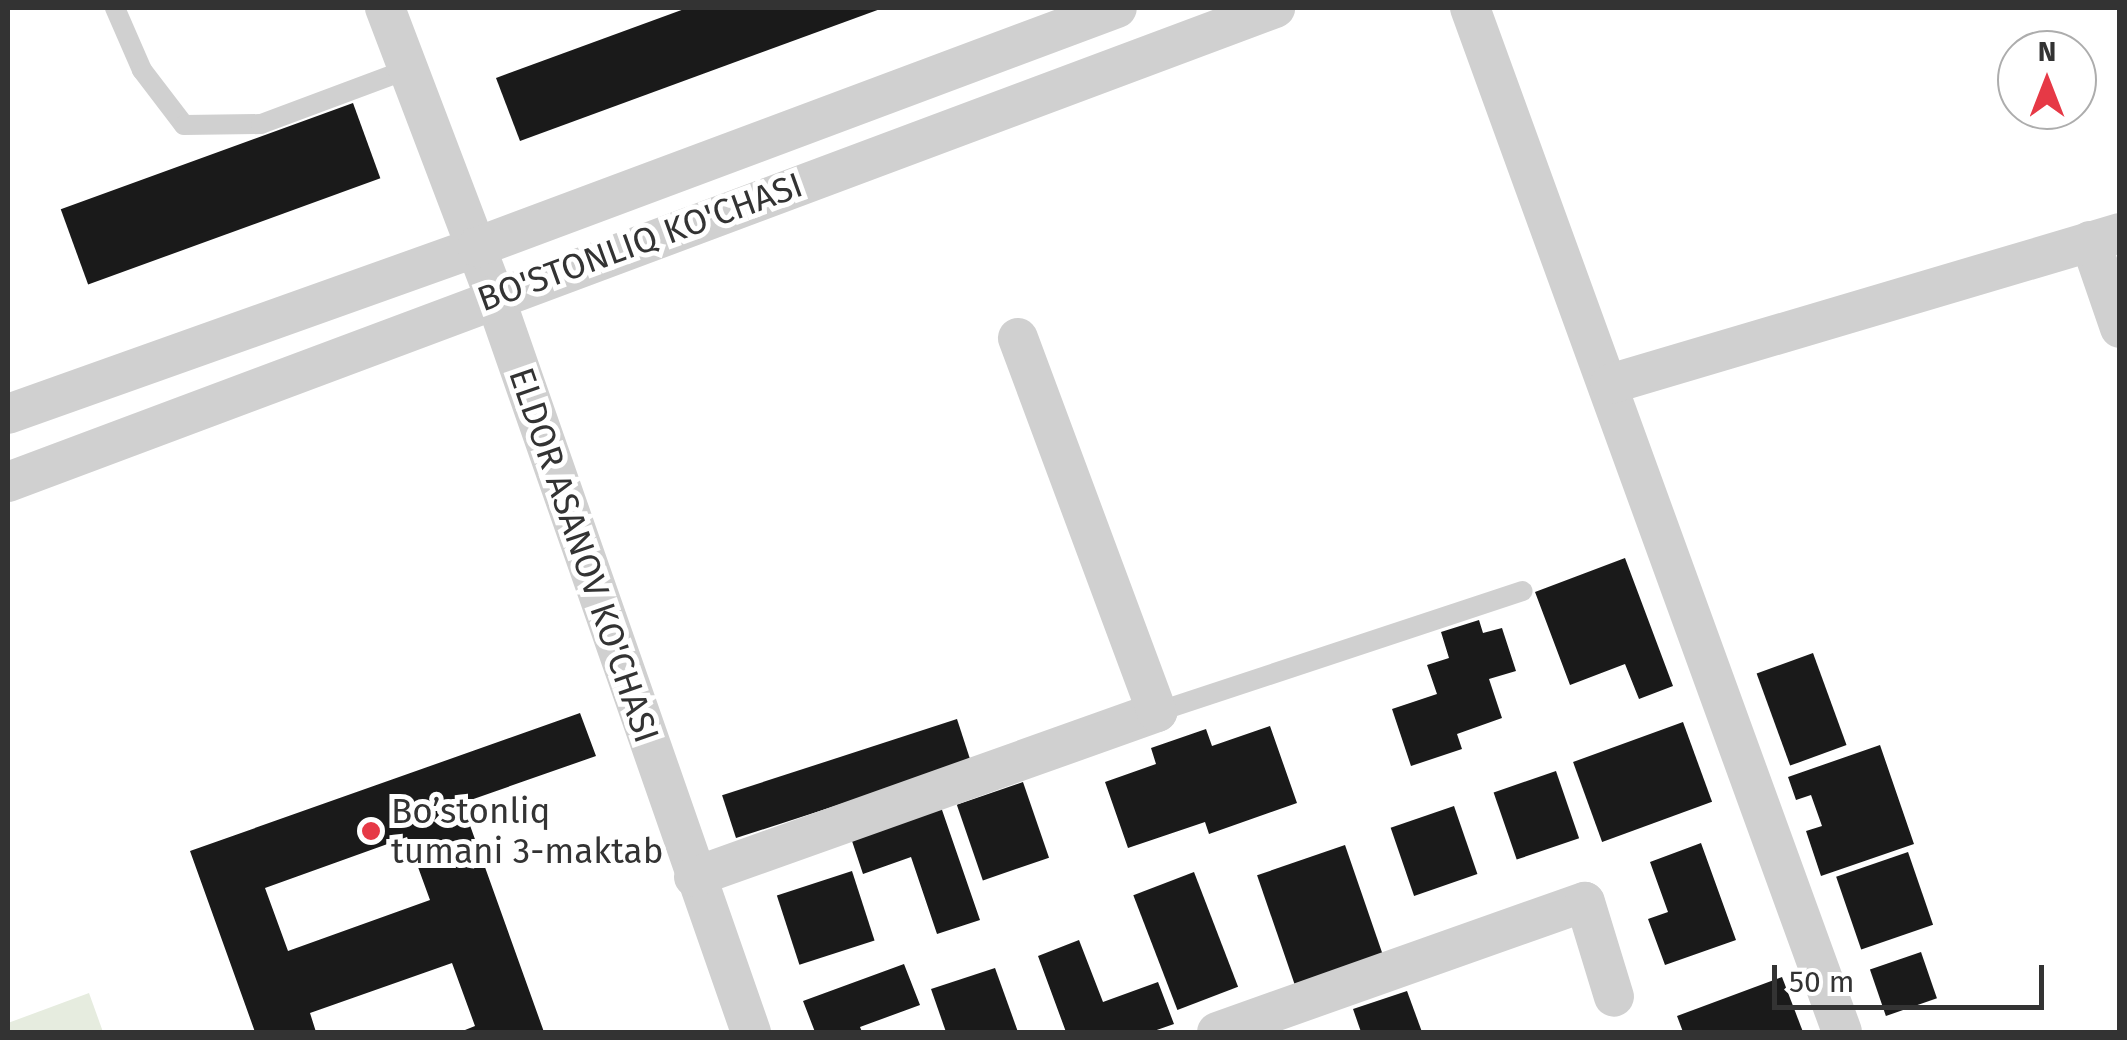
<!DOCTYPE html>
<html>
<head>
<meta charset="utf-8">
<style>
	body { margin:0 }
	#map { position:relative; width:2127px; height:1040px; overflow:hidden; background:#fff; font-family:"Fira Sans",sans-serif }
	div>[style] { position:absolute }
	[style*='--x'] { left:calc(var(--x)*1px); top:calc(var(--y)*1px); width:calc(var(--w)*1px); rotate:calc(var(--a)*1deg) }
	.green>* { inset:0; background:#e6ecdf }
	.building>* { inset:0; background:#1a1a1a; transform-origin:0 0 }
	.service>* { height:20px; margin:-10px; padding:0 10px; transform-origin:10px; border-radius:10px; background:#d0d0d0 }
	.minor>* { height:40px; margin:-20px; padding:0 20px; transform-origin:20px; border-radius:20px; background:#d0d0d0 }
	.dots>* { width:28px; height:28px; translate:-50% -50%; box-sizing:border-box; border:5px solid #fff; border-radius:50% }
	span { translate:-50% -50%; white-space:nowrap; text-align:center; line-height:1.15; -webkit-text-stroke:10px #fff; paint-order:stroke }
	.street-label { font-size:35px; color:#333 }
	.poi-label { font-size:35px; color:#333 }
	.left { translate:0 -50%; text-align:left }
	.frame { position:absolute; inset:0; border:10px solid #333; pointer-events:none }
	.north { position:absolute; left:1997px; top:30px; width:100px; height:100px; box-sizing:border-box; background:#fff; border:2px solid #adadad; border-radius:50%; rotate:0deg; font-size:28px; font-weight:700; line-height:40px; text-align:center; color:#333 }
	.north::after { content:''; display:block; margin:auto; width:35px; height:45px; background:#e63946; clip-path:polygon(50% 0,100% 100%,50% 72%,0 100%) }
	.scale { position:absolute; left:1772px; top:965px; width:272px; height:45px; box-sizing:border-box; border:5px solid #333; border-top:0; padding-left:12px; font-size:30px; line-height:35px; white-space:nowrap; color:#333; -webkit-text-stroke:8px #fff; paint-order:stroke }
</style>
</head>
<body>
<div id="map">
	<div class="green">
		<div style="clip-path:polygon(89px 993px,103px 1032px,8px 1032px,8px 1023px)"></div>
	</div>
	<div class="building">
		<div style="clip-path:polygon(687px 8px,883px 8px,520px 141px,496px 78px)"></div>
		<div style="left:353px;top:103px;width:80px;height:311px;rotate:70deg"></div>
		<div style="clip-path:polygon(1625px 558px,1673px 686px,1639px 699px,1625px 664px,1570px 685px,1535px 592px)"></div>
		<div style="clip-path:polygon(1479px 620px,1483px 633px,1502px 628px,1516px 671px,1489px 679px,1502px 718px,1457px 734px,1462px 749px,1411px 766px,1392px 709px,1437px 694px,1427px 665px,1449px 658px,1441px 632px)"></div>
		<div style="left:1813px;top:653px;width:98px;height:60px;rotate:70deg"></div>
		<div style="clip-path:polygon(evenodd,580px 713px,596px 756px,462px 803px,544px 1032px,460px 1032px,475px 1026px,452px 963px,310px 1013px,316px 1032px,255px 1032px,190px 851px,580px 713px,407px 837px,430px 900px,288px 951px,265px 888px,407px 837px)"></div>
		<div style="left:957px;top:719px;width:45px;height:247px;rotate:72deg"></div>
		<div style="left:1683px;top:722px;width:85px;height:117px;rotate:70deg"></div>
		<div style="clip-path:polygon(1270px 726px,1297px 803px,1209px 834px,1205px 822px,1128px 848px,1105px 782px,1156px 764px,1151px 748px,1206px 729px,1212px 746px)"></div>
		<div style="clip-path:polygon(1880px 745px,1914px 844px,1821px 876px,1806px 831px,1822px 826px,1811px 795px,1796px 800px,1788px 777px)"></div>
		<div style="left:1556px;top:771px;width:71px;height:66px;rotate:71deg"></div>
		<div style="left:1023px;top:782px;width:80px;height:70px;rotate:71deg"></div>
		<div style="left:1454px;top:806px;width:72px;height:67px;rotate:71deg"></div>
		<div style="clip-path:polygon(941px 807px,980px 920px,937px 934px,911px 857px,863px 874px,851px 838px)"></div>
		<div style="clip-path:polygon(1701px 843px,1736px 940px,1665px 965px,1648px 919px,1668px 912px,1650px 862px)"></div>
		<div style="left:1345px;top:845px;width:118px;height:93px;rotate:71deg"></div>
		<div style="left:1908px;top:852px;width:77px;height:76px;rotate:71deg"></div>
		<div style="left:852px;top:871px;width:73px;height:79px;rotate:72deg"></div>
		<div style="left:1194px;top:872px;width:123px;height:65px;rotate:69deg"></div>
		<div style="clip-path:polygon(1079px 940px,1103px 1002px,1158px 982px,1174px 1024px,1151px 1032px,1066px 1032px,1038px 956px)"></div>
		<div style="left:1921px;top:952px;width:49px;height:54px;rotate:71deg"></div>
		<div style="clip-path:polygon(904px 964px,920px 1005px,860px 1027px,862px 1032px,815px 1032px,803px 1001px)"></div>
		<div style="clip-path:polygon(995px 968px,1018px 1032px,946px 1032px,931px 989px)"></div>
		<div style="clip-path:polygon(1782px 977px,1803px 1032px,1683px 1032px,1677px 1016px)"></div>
		<div style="clip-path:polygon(1407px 991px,1422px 1032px,1361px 1032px,1353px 1009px)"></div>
	</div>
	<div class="service">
		<div style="--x:115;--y:8;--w:68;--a:66.5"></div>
		<div style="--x:142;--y:70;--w:69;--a:52.6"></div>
		<div style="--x:184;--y:125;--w:77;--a:-0.7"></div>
		<div style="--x:261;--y:124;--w:157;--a:-20.5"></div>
		<div style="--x:1157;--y:712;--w:385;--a:-18.3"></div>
	</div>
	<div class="minor">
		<div style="--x:385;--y:8;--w:307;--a:69.2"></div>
		<div style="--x:494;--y:295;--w:781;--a:70.78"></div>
		<div style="--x:1470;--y:8;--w:1089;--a:70.03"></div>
		<div style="--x:2090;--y:241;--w:92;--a:71"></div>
		<div style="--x:1610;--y:384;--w:532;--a:-16.49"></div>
		<div style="--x:8;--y:414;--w:498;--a:-19.6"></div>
		<div style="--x:477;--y:247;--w:683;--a:-20.48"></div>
		<div style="--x:8;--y:482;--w:1353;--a:-20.51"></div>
		<div style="--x:694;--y:877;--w:492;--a:-19.6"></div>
		<div style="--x:1157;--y:712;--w:399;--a:-110.4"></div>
		<div style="--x:1217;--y:1032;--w:390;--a:-19.5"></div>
		<div style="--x:1585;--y:902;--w:99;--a:73"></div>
	</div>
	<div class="dots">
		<div style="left:371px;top:831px;background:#e63946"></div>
	</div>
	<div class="street-label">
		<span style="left:640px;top:242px;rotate:-20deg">BO'STONLIQ KO'CHASI</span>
		<span style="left:584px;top:555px;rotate:71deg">ELDOR ASANOV KO'CHASI</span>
	</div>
	<div class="poi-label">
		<span class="left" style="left:391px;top:831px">Bo’stonliq<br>tumani 3-maktab</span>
	</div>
	<div class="frame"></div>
	<div class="north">N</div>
	<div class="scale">50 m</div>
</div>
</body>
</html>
